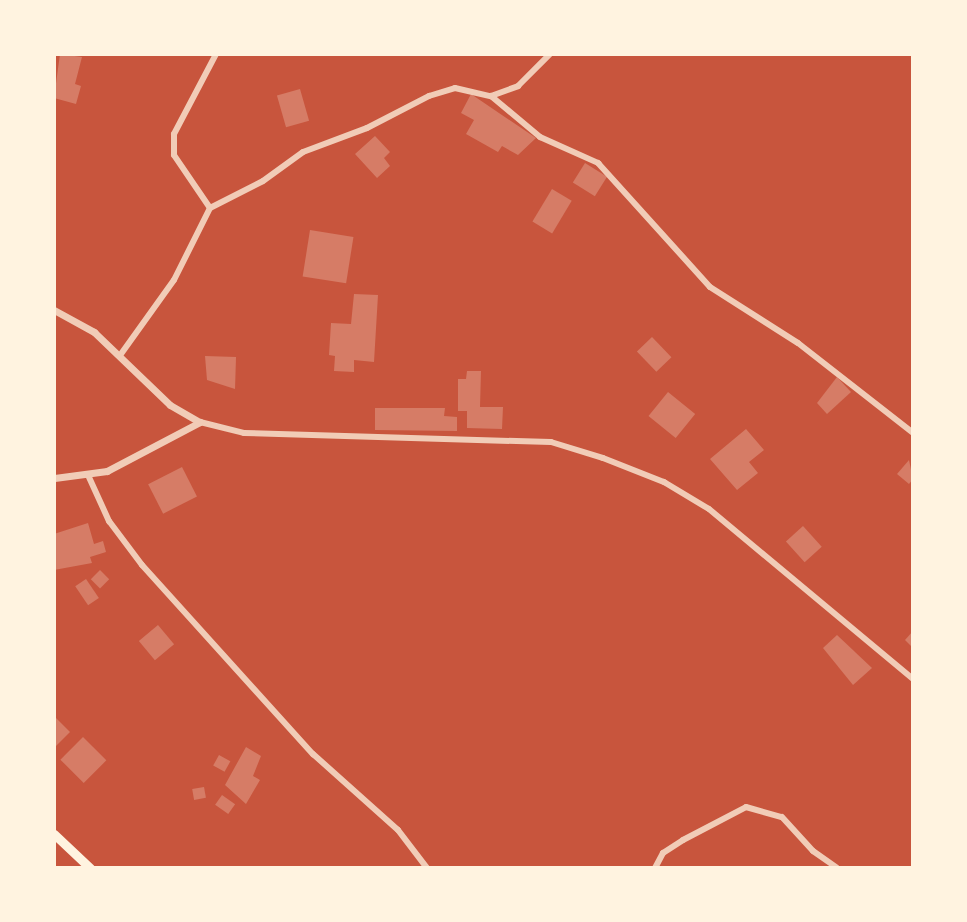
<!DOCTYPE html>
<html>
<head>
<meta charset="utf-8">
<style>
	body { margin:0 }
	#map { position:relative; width:967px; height:922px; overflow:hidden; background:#c8553d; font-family:Helvetica,sans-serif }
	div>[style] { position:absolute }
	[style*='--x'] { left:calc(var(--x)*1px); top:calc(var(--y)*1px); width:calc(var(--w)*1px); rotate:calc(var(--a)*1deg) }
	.building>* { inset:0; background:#d67c66; transform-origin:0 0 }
	.minor>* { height:6px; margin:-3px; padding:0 3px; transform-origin:3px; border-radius:3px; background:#f1ccb7 }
	.tertiary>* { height:7px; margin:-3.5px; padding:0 3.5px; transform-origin:3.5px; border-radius:3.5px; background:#f1ccb7 }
	.primary>* { height:9px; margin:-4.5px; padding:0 4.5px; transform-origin:4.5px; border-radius:4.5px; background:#fff3e0 }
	span { translate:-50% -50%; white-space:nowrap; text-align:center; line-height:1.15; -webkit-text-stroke:6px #fff3e0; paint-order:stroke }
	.frame { position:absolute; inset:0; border:56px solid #fff3e0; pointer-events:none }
</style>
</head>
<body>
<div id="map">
	<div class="building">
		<div style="clip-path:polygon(60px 54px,82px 57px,75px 84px,81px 86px,76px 104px,54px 98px)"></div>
		<div style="left:300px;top:89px;width:33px;height:24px;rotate:74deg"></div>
		<div style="clip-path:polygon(471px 94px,536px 138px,518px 155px,502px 146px,498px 152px,466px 134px,474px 120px,461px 113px)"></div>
		<div style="clip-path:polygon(375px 136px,390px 152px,384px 158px,390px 166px,377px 178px,355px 154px)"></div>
		<div style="left:585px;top:163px;width:26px;height:23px;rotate:32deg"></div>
		<div style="left:552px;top:189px;width:23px;height:38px;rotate:31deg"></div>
		<div style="left:310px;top:230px;width:44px;height:47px;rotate:9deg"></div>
		<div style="clip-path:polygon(354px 294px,378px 295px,374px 362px,354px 360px,354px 372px,334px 371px,335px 356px,329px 355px,331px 323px,351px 324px)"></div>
		<div style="left:652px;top:337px;width:28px;height:21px;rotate:46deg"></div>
		<div style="clip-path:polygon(205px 356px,236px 357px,235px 389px,207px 380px)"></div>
		<div style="clip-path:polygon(467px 371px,481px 371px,480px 407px,503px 407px,502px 429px,467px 428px,467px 411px,458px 411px,458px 379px,466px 379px)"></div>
		<div style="clip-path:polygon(837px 377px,851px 392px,827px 414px,817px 403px)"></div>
		<div style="left:668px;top:392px;width:35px;height:31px;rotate:39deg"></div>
		<div style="clip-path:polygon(375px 408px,445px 408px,444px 416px,457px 417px,457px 431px,375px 430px)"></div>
		<div style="clip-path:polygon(746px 429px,764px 450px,749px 462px,758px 473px,737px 490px,710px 459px)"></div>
		<div style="clip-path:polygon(909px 460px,913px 479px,909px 484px,897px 474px)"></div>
		<div style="left:182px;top:467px;width:33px;height:38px;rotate:63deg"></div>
		<div style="clip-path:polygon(88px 523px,94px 544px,103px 541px,106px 552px,90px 557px,92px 563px,54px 570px,54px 534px)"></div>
		<div style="left:803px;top:526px;width:28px;height:23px;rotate:48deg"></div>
		<div style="left:100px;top:570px;width:13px;height:13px;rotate:45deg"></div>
		<div style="left:86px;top:579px;width:23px;height:13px;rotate:56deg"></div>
		<div style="left:158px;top:625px;width:25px;height:25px;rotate:50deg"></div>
		<div style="clip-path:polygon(913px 631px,913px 648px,905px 640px)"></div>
		<div style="clip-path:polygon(837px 635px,872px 668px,853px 685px,823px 648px)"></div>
		<div style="clip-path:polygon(54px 716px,70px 732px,54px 748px)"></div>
		<div style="left:83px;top:737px;width:33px;height:32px;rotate:45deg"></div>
		<div style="clip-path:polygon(246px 747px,261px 756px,253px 776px,260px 780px,246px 804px,225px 785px)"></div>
		<div style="left:219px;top:755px;width:13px;height:12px;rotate:29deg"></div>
		<div style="left:204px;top:787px;width:11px;height:12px;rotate:80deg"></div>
		<div style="left:222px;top:795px;width:16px;height:12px;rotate:35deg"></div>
	</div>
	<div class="minor">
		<div style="--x:491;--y:96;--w:64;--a:39.9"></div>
		<div style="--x:540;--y:137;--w:64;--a:24.1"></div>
		<div style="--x:598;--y:163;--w:167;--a:47.9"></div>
		<div style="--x:710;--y:287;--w:104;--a:32.5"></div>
		<div style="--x:798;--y:343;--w:146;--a:38"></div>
		<div style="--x:210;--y:208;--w:64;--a:-124.2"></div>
		<div style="--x:174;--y:155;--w:21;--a:-90"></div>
		<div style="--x:174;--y:134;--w:90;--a:-62.3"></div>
		<div style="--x:121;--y:354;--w:91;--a:-54.4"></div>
		<div style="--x:174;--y:280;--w:80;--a:-63.4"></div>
		<div style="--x:210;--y:208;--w:59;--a:-27"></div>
		<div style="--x:263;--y:181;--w:49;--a:-35.9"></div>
		<div style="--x:303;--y:152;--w:68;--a:-20.6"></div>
		<div style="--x:367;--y:128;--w:70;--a:-27.3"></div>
		<div style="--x:429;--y:96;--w:27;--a:-17"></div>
		<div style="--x:455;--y:88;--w:37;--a:13"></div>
		<div style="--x:491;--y:96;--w:29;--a:-20"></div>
		<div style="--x:518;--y:86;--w:45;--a:-45"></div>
		<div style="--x:200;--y:422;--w:45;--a:14"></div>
		<div style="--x:244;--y:433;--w:307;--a:1.7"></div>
		<div style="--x:551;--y:442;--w:54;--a:17.1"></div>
		<div style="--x:603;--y:458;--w:66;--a:21.5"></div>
		<div style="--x:664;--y:482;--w:52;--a:31"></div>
		<div style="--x:709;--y:509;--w:266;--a:39.8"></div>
		<div style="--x:88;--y:475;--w:51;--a:65.5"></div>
		<div style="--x:109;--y:521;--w:55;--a:53.1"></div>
		<div style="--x:142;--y:565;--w:255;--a:47.9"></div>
		<div style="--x:313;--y:754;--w:114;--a:41.8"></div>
		<div style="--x:398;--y:830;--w:48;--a:52.7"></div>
		<div style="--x:655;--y:868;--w:17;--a:-62"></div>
		<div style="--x:663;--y:853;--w:24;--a:-33"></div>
		<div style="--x:683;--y:840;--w:71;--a:-27.6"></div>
		<div style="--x:746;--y:807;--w:37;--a:16"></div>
		<div style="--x:782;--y:817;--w:46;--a:47.6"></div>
		<div style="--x:813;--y:851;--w:29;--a:35"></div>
	</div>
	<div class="tertiary">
		<div style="--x:54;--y:310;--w:46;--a:28.8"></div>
		<div style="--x:94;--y:332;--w:105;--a:43.8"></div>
		<div style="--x:170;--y:405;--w:34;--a:30"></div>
		<div style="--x:200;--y:422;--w:105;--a:152.2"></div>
		<div style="--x:107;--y:471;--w:53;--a:172.5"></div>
	</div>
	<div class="primary">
		<div style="--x:54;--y:834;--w:50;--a:43.4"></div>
	</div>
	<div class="frame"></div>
</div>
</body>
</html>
